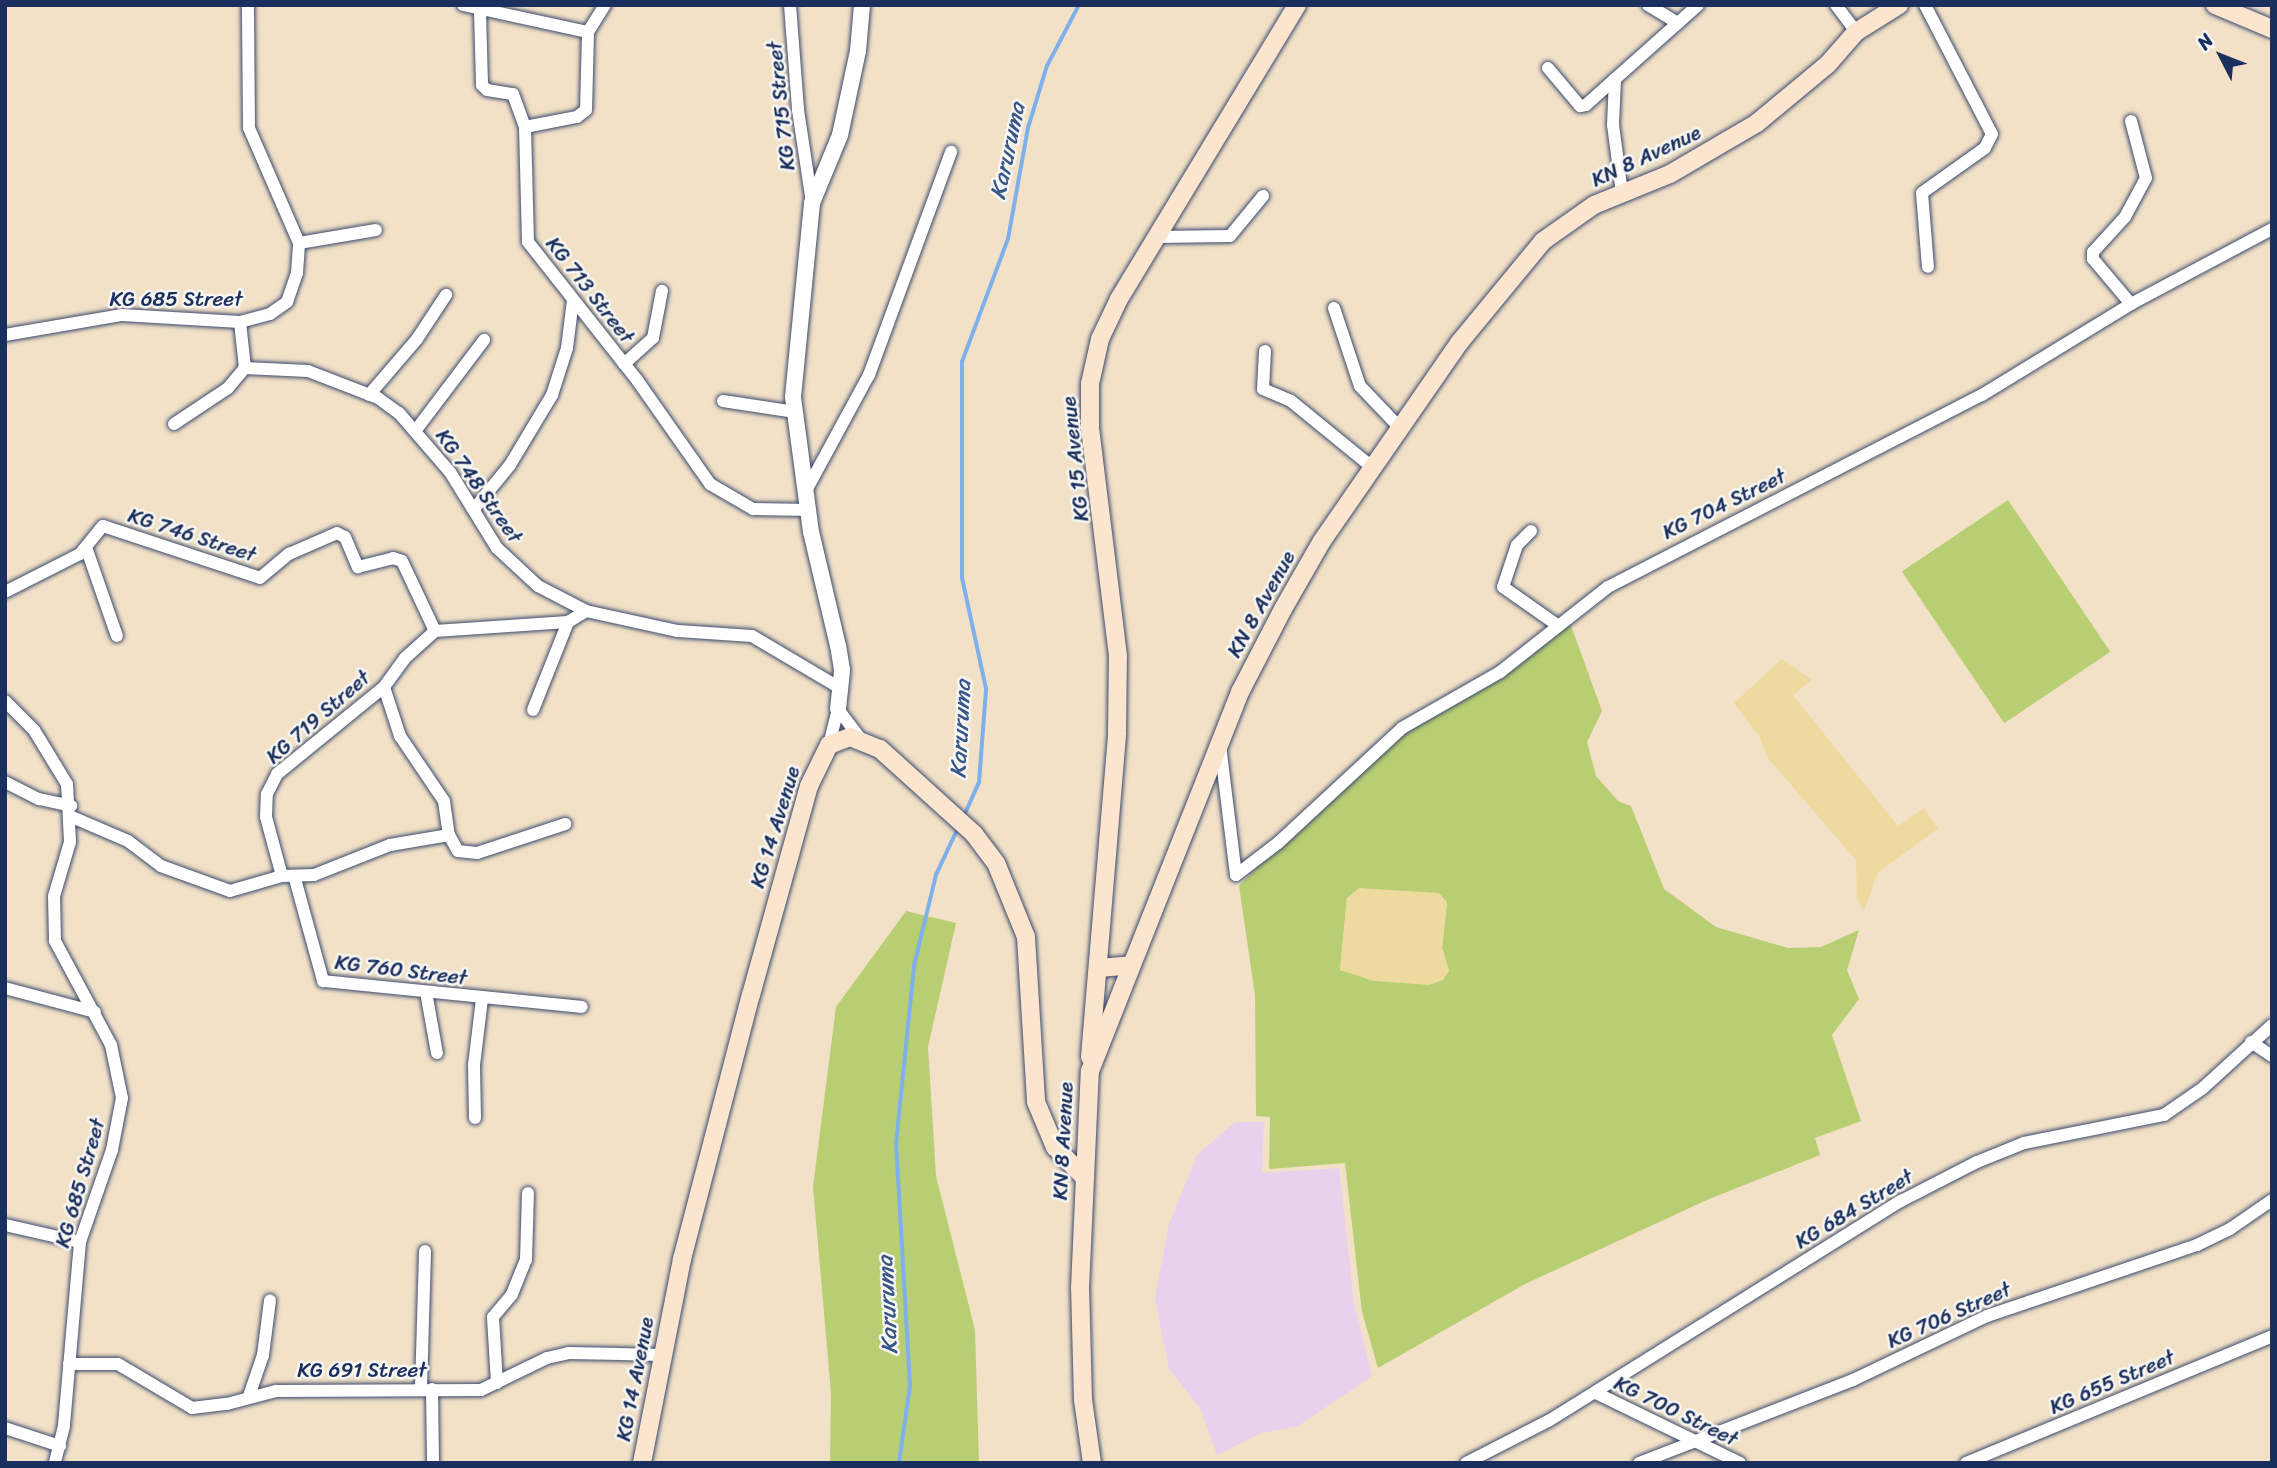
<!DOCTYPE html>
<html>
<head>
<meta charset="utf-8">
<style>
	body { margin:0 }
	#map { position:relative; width:2277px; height:1468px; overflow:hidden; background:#f2e1c7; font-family:Sriracha,sans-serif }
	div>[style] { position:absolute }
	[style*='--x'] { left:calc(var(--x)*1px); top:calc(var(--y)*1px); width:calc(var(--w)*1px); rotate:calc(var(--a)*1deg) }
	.built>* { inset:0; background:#e9d1ed }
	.green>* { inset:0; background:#b8ce72; transform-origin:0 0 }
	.sand>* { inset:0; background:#eeda9e }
	.stream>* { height:3.5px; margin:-1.75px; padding:0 1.75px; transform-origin:1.75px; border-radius:1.75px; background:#80b0eb }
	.roads { filter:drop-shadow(0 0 2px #3b4a6e) drop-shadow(0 0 2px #3b4a6e) }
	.minor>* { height:12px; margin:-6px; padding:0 6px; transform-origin:6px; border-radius:6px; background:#fff }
	.tertiary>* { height:16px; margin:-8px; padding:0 8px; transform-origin:8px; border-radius:8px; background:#fff }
	.secondary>* { height:18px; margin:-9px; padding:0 9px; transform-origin:9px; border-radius:9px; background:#fce5cf }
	span { translate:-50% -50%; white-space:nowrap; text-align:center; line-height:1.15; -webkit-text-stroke:5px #f6f6f2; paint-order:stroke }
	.street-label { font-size:21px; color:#1b2f5e }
	.water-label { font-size:23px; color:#395688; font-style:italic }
	.frame { position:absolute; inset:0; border:7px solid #1b2f5e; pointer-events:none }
	.north { position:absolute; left:2186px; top:21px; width:70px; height:70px; -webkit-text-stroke:5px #f6f6f2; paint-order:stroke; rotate:312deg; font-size:19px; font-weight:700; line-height:28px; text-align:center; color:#1b2f5e }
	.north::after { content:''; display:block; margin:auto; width:24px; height:32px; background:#1b2f5e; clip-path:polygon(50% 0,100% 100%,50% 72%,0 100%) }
</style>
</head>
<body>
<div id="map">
	<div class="built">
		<div style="clip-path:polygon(1235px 1122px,1264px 1122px,1262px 1173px,1339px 1168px,1354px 1303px,1372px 1376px,1298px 1426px,1259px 1434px,1217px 1455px,1200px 1408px,1169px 1369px,1155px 1298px,1169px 1224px,1197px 1155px)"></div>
	</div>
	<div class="green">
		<div style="left:2008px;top:500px;width:183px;height:128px;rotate:56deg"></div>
		<div style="clip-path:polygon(evenodd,1569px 620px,1602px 711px,1587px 742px,1596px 776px,1618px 801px,1631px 806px,1664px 889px,1716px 927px,1788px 948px,1821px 947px,1859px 930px,1847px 970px,1859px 999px,1832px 1035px,1861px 1121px,1815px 1138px,1820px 1155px,1709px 1199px,1525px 1284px,1378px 1368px,1362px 1312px,1345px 1163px,1269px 1169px,1270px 1117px,1256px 1116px,1255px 995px,1239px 886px,1371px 749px,1569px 620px,1347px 898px,1447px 902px,1442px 948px,1449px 971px,1340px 970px,1347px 898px)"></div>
		<div style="clip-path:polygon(906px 911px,956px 923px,928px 1047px,936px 1176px,975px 1330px,979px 1463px,830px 1463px,831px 1393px,813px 1187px,836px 1007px)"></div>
	</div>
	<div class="sand">
		<div style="clip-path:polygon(1782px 659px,1812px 680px,1793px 695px,1898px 826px,1924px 808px,1938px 829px,1878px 872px,1864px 911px,1857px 899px,1856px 860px,1767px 757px,1760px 738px,1734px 703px)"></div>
		<div style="clip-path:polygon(1359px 888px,1439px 893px,1447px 902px,1442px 948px,1449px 971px,1443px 980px,1429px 985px,1374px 981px,1340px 970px,1347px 898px)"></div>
	</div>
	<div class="stream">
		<div style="--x:964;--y:816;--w:36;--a:-66"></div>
		<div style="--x:979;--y:783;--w:94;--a:-85.7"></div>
		<div style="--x:986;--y:689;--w:114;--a:-102.2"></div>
		<div style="--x:962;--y:578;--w:216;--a:-90"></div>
		<div style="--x:962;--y:362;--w:131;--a:-69.5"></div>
		<div style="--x:1008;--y:239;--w:113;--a:-79.8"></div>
		<div style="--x:1028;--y:128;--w:65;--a:-73"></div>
		<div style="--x:1047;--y:66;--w:69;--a:-62.3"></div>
		<div style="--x:899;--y:1463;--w:78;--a:-81.9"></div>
		<div style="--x:910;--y:1386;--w:242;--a:-93.3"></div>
		<div style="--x:896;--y:1144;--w:179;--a:-84.2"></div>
		<div style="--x:914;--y:966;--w:94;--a:-76.4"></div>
		<div style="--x:936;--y:875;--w:54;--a:-64.9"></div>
	</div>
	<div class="roads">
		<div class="minor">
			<div style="--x:463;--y:5;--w:128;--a:12.2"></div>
			<div style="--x:790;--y:5;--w:105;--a:85.6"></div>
			<div style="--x:798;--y:110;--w:94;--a:81.4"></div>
			<div style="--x:1648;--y:5;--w:35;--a:31"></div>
			<div style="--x:1836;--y:5;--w:34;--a:53"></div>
			<div style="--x:1925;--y:5;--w:145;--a:62.6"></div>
			<div style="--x:1992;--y:134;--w:16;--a:117"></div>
			<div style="--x:1985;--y:148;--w:77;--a:144.5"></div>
			<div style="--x:1922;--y:193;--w:74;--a:85.4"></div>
			<div style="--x:480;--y:12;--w:73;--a:88.4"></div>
			<div style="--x:482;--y:85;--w:7;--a:45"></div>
			<div style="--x:487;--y:90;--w:26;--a:9"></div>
			<div style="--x:513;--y:94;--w:35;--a:70"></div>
			<div style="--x:525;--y:127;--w:115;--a:88.5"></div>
			<div style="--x:528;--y:242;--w:176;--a:51.7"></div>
			<div style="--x:637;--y:380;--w:127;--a:54.9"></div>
			<div style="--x:710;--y:484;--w:50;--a:30.2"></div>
			<div style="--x:753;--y:509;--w:56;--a:1"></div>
			<div style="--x:1548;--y:68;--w:50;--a:49.9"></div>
			<div style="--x:1580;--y:106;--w:6;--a:-9"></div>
			<div style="--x:1586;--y:105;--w:39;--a:-42"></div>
			<div style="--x:2131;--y:121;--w:59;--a:75.3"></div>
			<div style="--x:2146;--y:178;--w:44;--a:118.3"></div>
			<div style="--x:2125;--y:217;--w:47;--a:132.4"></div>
			<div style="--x:2093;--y:252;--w:7;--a:90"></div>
			<div style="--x:2093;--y:259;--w:59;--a:49.8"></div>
			<div style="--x:525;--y:127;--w:53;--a:-10.9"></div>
			<div style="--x:577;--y:117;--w:11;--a:-38"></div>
			<div style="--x:586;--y:110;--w:78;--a:-88.5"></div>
			<div style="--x:588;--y:32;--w:32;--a:-58"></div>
			<div style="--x:1622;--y:193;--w:69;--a:-97.5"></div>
			<div style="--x:1613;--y:125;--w:46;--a:-87.5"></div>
			<div style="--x:1615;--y:79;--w:111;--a:-41.7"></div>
			<div style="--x:1156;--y:237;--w:74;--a:-0.8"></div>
			<div style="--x:1230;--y:236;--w:52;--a:-50.5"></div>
			<div style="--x:299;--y:243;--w:78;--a:-9.6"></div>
			<div style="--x:1334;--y:308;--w:82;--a:71.6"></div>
			<div style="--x:1360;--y:386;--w:58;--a:46.4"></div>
			<div style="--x:240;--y:322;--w:46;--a:83.8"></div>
			<div style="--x:245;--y:368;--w:63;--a:2.7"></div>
			<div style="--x:308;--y:371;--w:75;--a:21.1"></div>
			<div style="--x:378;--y:398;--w:26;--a:36"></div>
			<div style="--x:399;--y:413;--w:78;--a:49.2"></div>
			<div style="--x:450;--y:472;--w:89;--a:58.3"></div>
			<div style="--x:497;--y:548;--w:56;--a:42.8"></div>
			<div style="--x:538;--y:586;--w:54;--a:27.5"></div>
			<div style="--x:586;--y:611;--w:94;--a:12.3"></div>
			<div style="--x:678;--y:631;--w:74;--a:3.9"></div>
			<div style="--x:752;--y:636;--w:102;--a:30.6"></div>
			<div style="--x:5;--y:335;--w:119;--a:-9.7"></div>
			<div style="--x:122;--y:315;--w:118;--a:3.4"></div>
			<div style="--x:240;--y:322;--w:31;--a:-15"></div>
			<div style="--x:270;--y:314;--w:21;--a:-35"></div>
			<div style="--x:287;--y:302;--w:31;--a:-71"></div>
			<div style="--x:297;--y:273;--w:30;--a:-86"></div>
			<div style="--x:299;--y:243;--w:125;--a:-113.5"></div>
			<div style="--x:249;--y:128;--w:123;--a:-90.5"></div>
			<div style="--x:1265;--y:351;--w:38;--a:93"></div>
			<div style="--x:1263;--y:389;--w:30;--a:23"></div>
			<div style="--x:1291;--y:401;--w:104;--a:39.2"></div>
			<div style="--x:624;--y:364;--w:39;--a:-42"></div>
			<div style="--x:653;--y:338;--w:48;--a:-79.2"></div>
			<div style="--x:369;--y:395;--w:74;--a:-49.4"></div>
			<div style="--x:417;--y:339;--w:53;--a:-56.6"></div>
			<div style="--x:723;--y:401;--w:73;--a:8.7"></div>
			<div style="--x:174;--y:424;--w:65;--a:-33.7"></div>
			<div style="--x:228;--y:388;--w:26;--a:-50"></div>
			<div style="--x:416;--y:430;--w:113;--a:-52.9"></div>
			<div style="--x:807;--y:489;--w:130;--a:-61.5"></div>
			<div style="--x:869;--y:375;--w:238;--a:-69.8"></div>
			<div style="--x:474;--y:509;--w:57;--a:-50.7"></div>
			<div style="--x:510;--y:465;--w:82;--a:-59"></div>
			<div style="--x:552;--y:395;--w:49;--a:-72.3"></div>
			<div style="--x:567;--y:348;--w:48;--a:-82.9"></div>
			<div style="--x:1531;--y:531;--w:20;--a:135"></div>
			<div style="--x:1517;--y:545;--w:44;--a:108.4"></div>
			<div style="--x:1503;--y:587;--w:66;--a:35.1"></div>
			<div style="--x:87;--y:550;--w:91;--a:70.8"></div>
			<div style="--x:5;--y:592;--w:84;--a:-26.9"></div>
			<div style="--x:80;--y:554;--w:36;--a:-51"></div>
			<div style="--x:103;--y:526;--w:165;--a:18.3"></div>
			<div style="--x:260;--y:578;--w:38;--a:-40"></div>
			<div style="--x:289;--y:554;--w:52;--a:-23.6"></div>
			<div style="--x:337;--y:533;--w:9;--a:27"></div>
			<div style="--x:345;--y:537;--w:33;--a:67"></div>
			<div style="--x:358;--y:567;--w:36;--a:-14"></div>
			<div style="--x:393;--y:558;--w:9;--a:18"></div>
			<div style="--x:402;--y:561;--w:77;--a:64.8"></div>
			<div style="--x:384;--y:687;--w:52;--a:71.9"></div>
			<div style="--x:400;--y:736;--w:78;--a:55.9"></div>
			<div style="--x:444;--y:801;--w:34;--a:82"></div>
			<div style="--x:5;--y:701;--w:41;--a:45"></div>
			<div style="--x:34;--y:730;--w:63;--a:58.6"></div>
			<div style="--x:67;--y:784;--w:58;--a:87"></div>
			<div style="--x:70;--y:842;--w:56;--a:106.5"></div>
			<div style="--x:54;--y:896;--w:45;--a:88.7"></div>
			<div style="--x:55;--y:941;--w:118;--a:61.7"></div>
			<div style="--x:111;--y:1045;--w:54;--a:78.3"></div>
			<div style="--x:122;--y:1098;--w:53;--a:100.9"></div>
			<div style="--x:112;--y:1150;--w:97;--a:109.2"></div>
			<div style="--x:80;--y:1242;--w:185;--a:95"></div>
			<div style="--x:64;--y:1426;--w:38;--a:104"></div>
			<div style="--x:838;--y:709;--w:38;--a:53"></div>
			<div style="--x:533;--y:710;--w:95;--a:-68.3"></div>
			<div style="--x:829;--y:745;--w:37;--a:-76"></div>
			<div style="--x:1220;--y:745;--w:131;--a:83"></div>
			<div style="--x:1236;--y:875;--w:53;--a:-37.3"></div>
			<div style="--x:1278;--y:843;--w:169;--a:-42.8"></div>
			<div style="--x:1402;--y:728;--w:113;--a:-29.7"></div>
			<div style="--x:1500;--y:672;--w:137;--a:-38.2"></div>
			<div style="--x:1608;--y:587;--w:420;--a:-27.2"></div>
			<div style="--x:1982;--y:395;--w:175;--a:-31.4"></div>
			<div style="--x:2131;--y:304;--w:160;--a:-28"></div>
			<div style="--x:5;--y:782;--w:38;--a:27"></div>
			<div style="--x:39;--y:799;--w:33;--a:12"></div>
			<div style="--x:72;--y:817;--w:61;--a:23.2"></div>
			<div style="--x:128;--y:841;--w:41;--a:37.1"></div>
			<div style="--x:161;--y:866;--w:73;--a:19.9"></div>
			<div style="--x:230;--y:891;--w:54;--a:-16.1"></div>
			<div style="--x:282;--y:876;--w:32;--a:-2"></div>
			<div style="--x:314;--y:875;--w:82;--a:-21.5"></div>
			<div style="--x:390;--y:845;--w:60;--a:-9.6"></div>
			<div style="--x:449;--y:835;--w:18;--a:61"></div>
			<div style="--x:458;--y:851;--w:19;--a:6"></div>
			<div style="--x:477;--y:853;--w:93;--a:-18.2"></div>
			<div style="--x:282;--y:876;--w:61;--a:-105.2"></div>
			<div style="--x:266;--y:817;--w:23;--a:-88"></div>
			<div style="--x:267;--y:794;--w:22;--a:-63"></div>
			<div style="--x:277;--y:774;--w:138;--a:-39.1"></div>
			<div style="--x:384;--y:687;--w:36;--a:-54"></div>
			<div style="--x:405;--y:658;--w:40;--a:-42"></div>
			<div style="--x:435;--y:631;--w:133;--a:-3.9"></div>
			<div style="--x:568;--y:622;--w:21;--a:-31"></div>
			<div style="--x:295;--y:879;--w:106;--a:74.6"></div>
			<div style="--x:323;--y:981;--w:260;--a:5.7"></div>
			<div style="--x:5;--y:988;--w:93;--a:14.9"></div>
			<div style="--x:426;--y:992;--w:62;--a:79.8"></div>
			<div style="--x:2251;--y:1042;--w:25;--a:34"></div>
			<div style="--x:475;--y:1118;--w:53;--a:-91.1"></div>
			<div style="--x:474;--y:1065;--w:66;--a:-83.1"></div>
			<div style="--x:5;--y:1225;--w:77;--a:12.8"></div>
			<div style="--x:69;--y:1364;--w:49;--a:0"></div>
			<div style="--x:118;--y:1364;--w:86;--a:30.7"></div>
			<div style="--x:192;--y:1408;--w:35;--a:-7"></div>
			<div style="--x:227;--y:1404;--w:51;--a:-14.9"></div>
			<div style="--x:276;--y:1391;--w:205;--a:-0.3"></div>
			<div style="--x:481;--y:1390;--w:73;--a:-25.9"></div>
			<div style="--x:547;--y:1358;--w:22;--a:-13"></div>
			<div style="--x:568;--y:1353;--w:94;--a:1.2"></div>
			<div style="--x:497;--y:1383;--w:66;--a:-93.5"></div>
			<div style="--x:493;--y:1317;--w:30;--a:-50"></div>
			<div style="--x:512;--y:1294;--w:37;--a:-68"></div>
			<div style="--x:526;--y:1260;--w:67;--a:-88.3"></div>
			<div style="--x:421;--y:1388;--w:137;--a:-88.3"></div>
			<div style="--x:432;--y:1389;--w:74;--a:89.2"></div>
			<div style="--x:1596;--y:1393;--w:160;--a:25.9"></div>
			<div style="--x:249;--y:1396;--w:43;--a:-71.1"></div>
			<div style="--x:263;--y:1355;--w:55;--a:-82.7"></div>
			<div style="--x:5;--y:1428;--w:58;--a:18.1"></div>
			<div style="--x:1466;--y:1463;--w:94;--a:-27.1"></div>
			<div style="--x:1550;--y:1420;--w:414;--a:-32"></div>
			<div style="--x:1901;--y:1201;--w:85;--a:-27.2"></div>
			<div style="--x:1977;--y:1162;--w:51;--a:-22"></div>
			<div style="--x:2024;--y:1143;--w:143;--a:-11.3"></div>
			<div style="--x:2164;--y:1115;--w:47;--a:-34.7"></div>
			<div style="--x:2203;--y:1088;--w:93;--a:-42.4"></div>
			<div style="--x:1639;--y:1463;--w:230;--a:-21.2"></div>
			<div style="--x:1853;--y:1380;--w:148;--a:-25.5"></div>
			<div style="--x:1987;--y:1316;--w:222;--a:-18.7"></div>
			<div style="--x:2197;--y:1245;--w:37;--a:-26"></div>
			<div style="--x:2230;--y:1229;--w:51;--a:-34.6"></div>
			<div style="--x:1966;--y:1463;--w:331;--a:-22.5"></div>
		</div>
		<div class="tertiary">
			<div style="--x:838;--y:709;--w:39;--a:-84"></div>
			<div style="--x:842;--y:670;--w:24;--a:-99"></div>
			<div style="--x:838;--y:646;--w:117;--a:-103.3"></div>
			<div style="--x:811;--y:532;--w:136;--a:-97.6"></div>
			<div style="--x:793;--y:397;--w:195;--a:-84.4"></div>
			<div style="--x:812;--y:203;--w:74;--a:-67.6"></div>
			<div style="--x:840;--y:135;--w:86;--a:-77.9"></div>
			<div style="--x:858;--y:51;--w:46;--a:-85"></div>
		</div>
		<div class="secondary">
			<div style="--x:2215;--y:5;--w:62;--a:22.8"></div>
			<div style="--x:1099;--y:968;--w:32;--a:-5"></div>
			<div style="--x:1090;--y:1057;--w:325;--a:-85.2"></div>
			<div style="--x:1117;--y:733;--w:77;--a:-89.3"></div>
			<div style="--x:1118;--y:656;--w:229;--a:-97"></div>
			<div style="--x:1090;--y:429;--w:45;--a:-90"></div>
			<div style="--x:1090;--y:384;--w:46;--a:-77.5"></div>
			<div style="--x:1100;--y:339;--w:44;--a:-64.6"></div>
			<div style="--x:1119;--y:299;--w:344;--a:-58.8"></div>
			<div style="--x:642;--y:1463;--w:208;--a:-78.9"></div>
			<div style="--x:682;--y:1259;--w:273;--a:-75.4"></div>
			<div style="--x:751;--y:995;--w:217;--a:-74.5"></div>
			<div style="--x:809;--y:786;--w:46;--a:-64"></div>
			<div style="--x:829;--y:745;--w:22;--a:-21"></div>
			<div style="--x:850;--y:737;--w:32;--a:22"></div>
			<div style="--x:880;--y:749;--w:127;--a:42.1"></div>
			<div style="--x:974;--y:834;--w:36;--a:53"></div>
			<div style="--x:996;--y:863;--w:80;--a:67.9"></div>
			<div style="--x:1026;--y:937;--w:165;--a:86.5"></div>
			<div style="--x:1036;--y:1102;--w:49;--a:67.1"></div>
			<div style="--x:1055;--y:1147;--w:40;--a:46"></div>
			<div style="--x:1092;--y:1463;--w:64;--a:-98.1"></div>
			<div style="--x:1083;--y:1400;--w:112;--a:-91.5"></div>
			<div style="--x:1080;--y:1288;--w:217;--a:-87.4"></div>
			<div style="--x:1090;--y:1071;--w:408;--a:-68.4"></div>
			<div style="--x:1240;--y:692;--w:93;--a:-62.6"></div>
			<div style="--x:1283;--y:609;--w:78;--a:-60.2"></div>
			<div style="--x:1322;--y:541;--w:241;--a:-55.3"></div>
			<div style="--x:1459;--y:343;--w:132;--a:-50.5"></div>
			<div style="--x:1543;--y:241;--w:62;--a:-35.2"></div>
			<div style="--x:1594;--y:205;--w:82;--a:-22.2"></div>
			<div style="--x:1670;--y:174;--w:101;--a:-30.4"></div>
			<div style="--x:1757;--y:123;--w:92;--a:-39.7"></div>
			<div style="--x:1828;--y:64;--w:43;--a:-48.8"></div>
			<div style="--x:1856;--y:32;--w:51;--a:-32.1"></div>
		</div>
	</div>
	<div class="street-label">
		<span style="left:781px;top:106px;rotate:-96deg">KG 715 Street</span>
		<span style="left:1646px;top:156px;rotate:-25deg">KN 8 Avenue</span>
		<span style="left:590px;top:290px;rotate:52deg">KG 713 Street</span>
		<span style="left:176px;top:299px">KG 685 Street</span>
		<span style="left:1075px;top:459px;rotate:-96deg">KG 15 Avenue</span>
		<span style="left:479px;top:486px;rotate:55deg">KG 748 Street</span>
		<span style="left:1724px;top:504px;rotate:-26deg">KG 704 Street</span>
		<span style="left:192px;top:535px;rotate:18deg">KG 746 Street</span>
		<span style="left:1261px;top:604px;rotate:-61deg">KN 8 Avenue</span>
		<span style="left:318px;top:717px;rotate:-41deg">KG 719 Street</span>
		<span style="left:775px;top:827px;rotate:-73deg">KG 14 Avenue</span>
		<span style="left:401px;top:970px;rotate:7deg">KG 760 Street</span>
		<span style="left:1063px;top:1141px;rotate:-87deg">KN 8 Avenue</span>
		<span style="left:80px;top:1183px;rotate:-74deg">KG 685 Street</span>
		<span style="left:1854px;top:1209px;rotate:-31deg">KG 684 Street</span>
		<span style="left:1949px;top:1315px;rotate:-24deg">KG 706 Street</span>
		<span style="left:362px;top:1370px">KG 691 Street</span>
		<span style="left:635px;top:1379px;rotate:-79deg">KG 14 Avenue</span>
		<span style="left:2112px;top:1382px;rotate:-23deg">KG 655 Street</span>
		<span style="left:1676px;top:1411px;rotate:26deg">KG 700 Street</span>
	</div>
	<div class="water-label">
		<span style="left:1008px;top:151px;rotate:-78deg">Karuruma</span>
		<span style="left:961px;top:729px;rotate:-87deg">Karuruma</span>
		<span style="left:888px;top:1305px;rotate:-93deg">Karuruma</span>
	</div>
	<div class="frame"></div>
	<div class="north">N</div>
</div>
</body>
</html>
